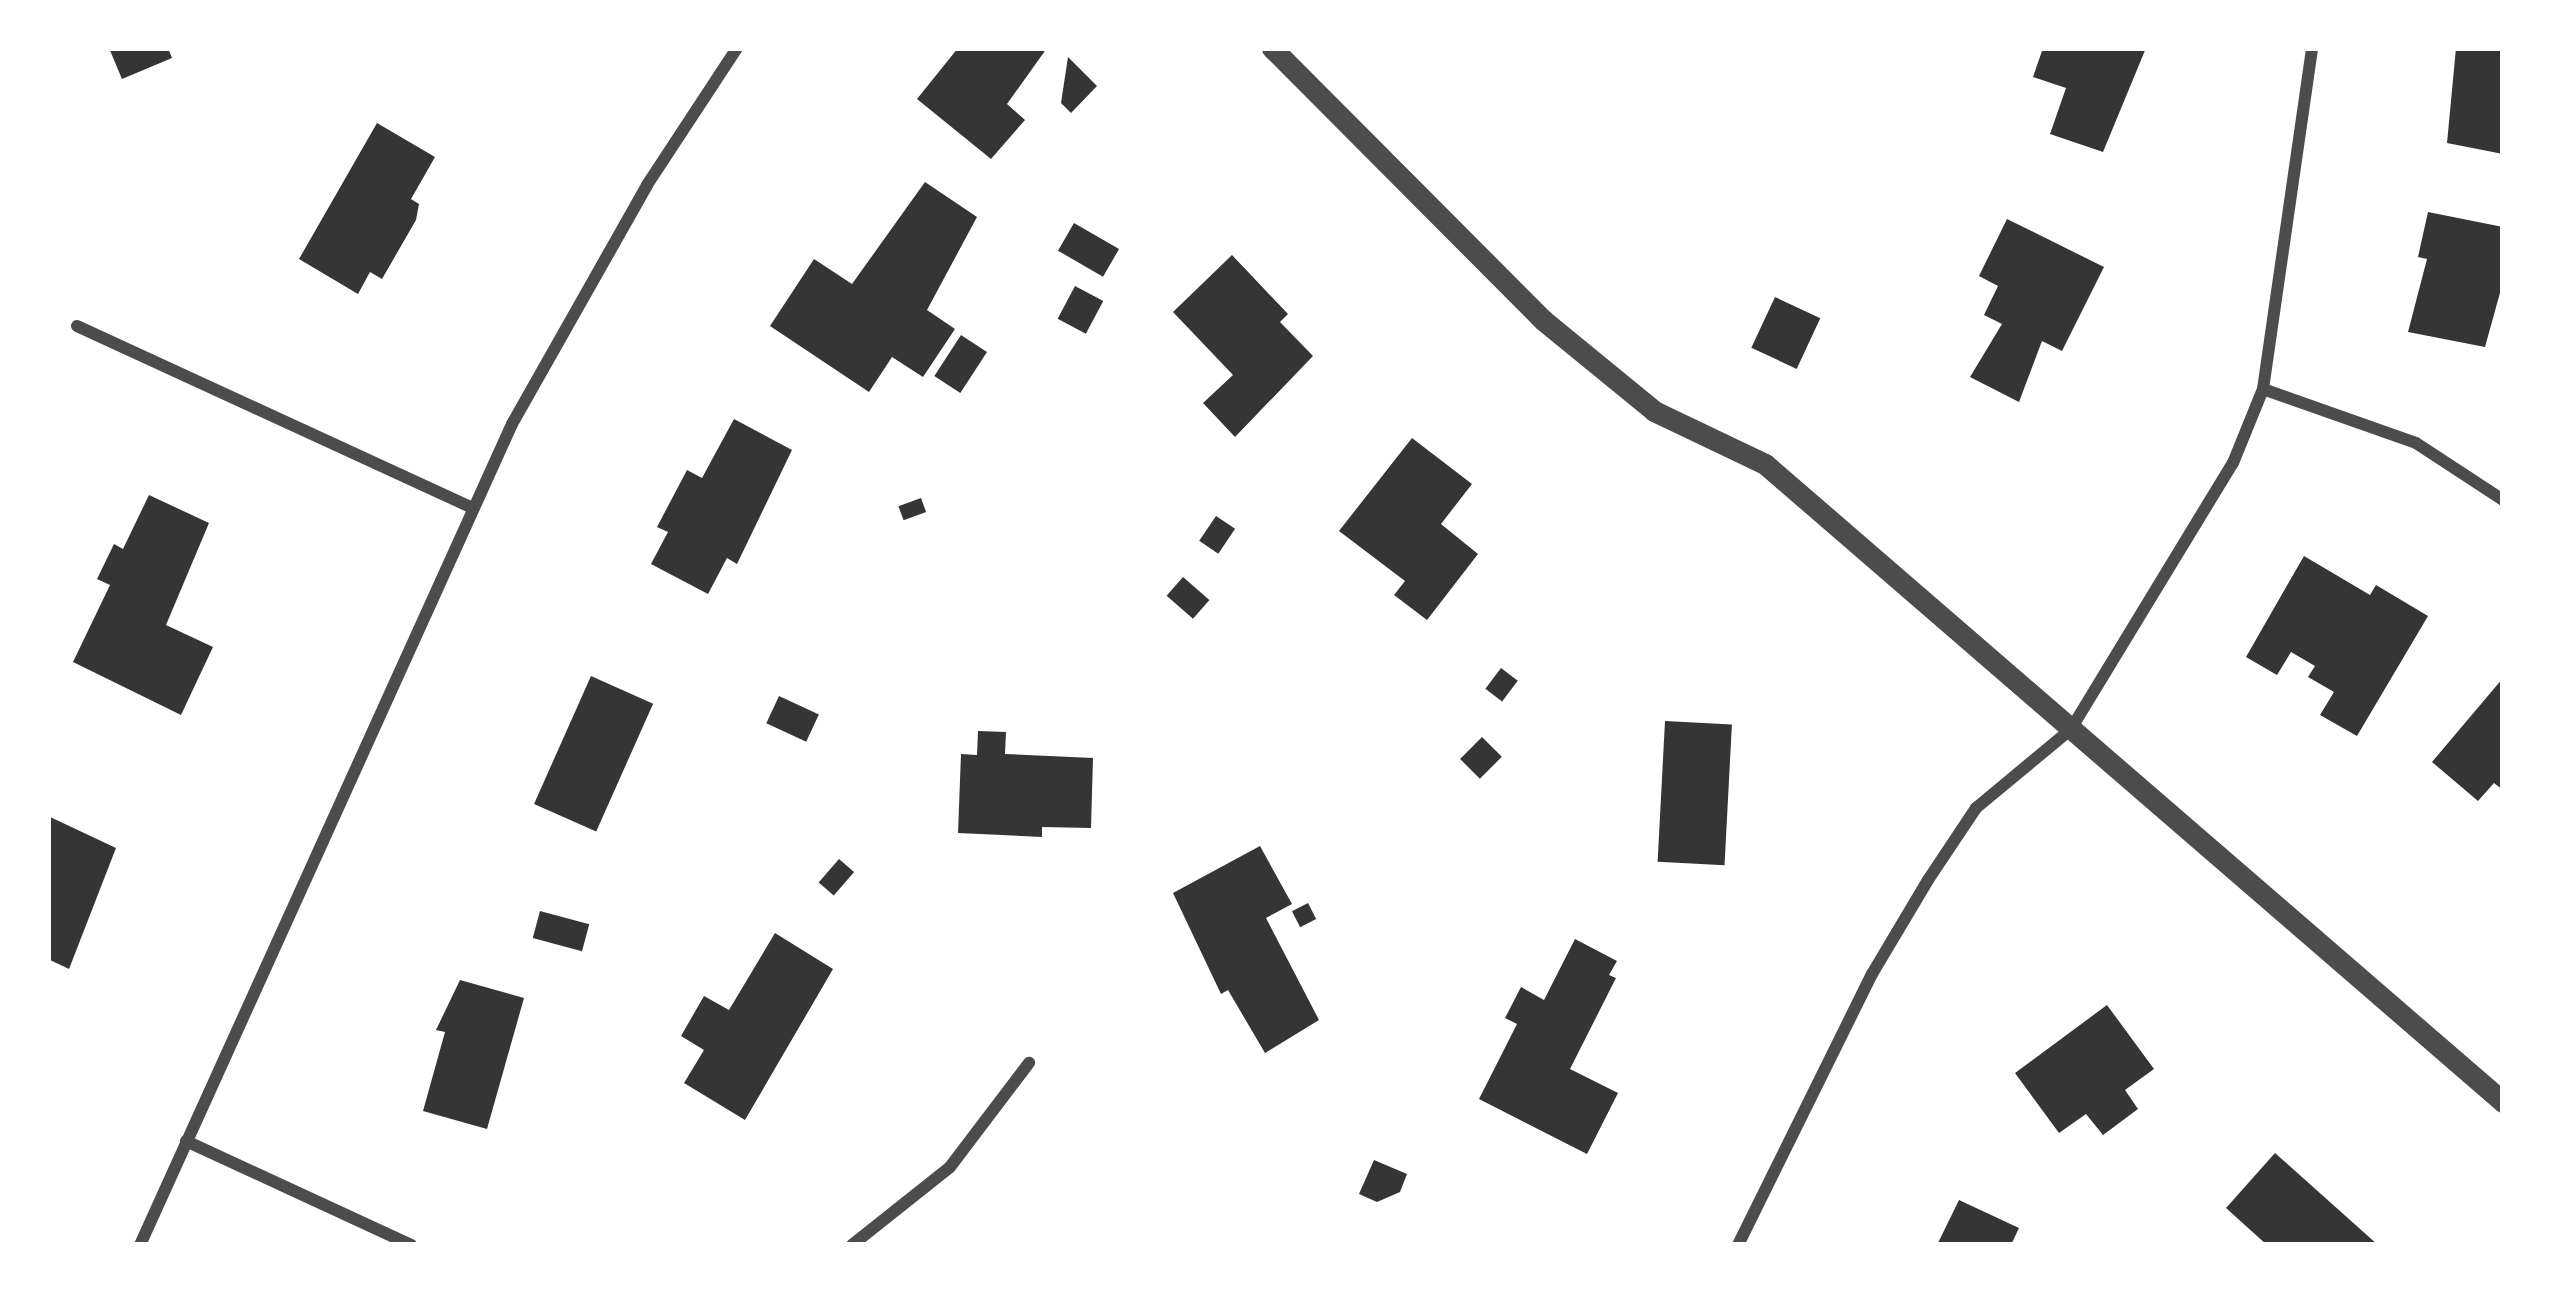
<!DOCTYPE html>
<html>
<head>
<meta charset="utf-8">
<style>
	body { margin:0 }
	#map { position:relative; width:2551px; height:1293px; overflow:hidden; background:#fff; font-family:"Crimson Pro",serif }
	div>[style] { position:absolute }
	[style*='--x'] { left:calc(var(--x)*1px); top:calc(var(--y)*1px); width:calc(var(--w)*1px); rotate:calc(var(--a)*1deg) }
	.building>* { inset:0; background:#353535; transform-origin:0 0 }
	.minor>* { height:12px; margin:-6px; padding:0 6px; transform-origin:6px; border-radius:6px; background:#4c4c4c }
	.tertiary>* { height:21px; margin:-10.5px; padding:0 10.5px; transform-origin:10.5px; border-radius:10.5px; background:#4c4c4c }
	span { translate:-50% -50%; white-space:nowrap; text-align:center; line-height:1.15; -webkit-text-stroke:9px #fff; paint-order:stroke }
	.frame { position:absolute; inset:0; border:51px solid #fff; pointer-events:none }
</style>
</head>
<body>
<div id="map">
	<div class="building">
		<div style="clip-path:polygon(109px 48px,168px 48px,172px 58px,122px 79px)"></div>
		<div style="clip-path:polygon(958px 48px,1047px 48px,1007px 104px,1025px 120px,991px 159px,917px 99px)"></div>
		<div style="clip-path:polygon(2043px 48px,2146px 48px,2103px 152px,2050px 134px,2066px 88px,2033px 77px)"></div>
		<div style="clip-path:polygon(2456px 48px,2503px 51px,2503px 154px,2447px 143px)"></div>
		<div style="clip-path:polygon(1068px 57px,1097px 86px,1071px 113px,1061px 103px)"></div>
		<div style="clip-path:polygon(377px 123px,435px 157px,411px 199px,419px 204px,416px 220px,382px 279px,370px 272px,358px 294px,299px 259px)"></div>
		<div style="clip-path:polygon(925px 182px,977px 217px,927px 310px,955px 329px,923px 377px,892px 357px,869px 392px,770px 326px,814px 259px,852px 284px)"></div>
		<div style="clip-path:polygon(2428px 212px,2503px 227px,2503px 282px,2485px 347px,2408px 332px,2427px 259px,2418px 257px)"></div>
		<div style="clip-path:polygon(2007px 219px,2104px 267px,2062px 351px,2042px 341px,2019px 402px,1970px 377px,2002px 324px,1984px 315px,1998px 286px,1979px 276px)"></div>
		<div style="left:1074px;top:223px;width:52px;height:32px;rotate:30deg"></div>
		<div style="clip-path:polygon(1232px 255px,1288px 314px,1280px 322px,1313px 356px,1235px 437px,1203px 403px,1233px 375px,1173px 312px)"></div>
		<div style="left:1075px;top:286px;width:32px;height:37px;rotate:28deg"></div>
		<div style="left:1775px;top:297px;width:50px;height:56px;rotate:25deg"></div>
		<div style="left:961px;top:335px;width:31px;height:49px;rotate:33deg"></div>
		<div style="clip-path:polygon(734px 419px,792px 450px,737px 564px,727px 558px,708px 594px,651px 564px,668px 532px,657px 527px,687px 470px,702px 478px)"></div>
		<div style="clip-path:polygon(1412px 438px,1472px 484px,1441px 524px,1478px 554px,1427px 620px,1394px 595px,1405px 581px,1339px 531px)"></div>
		<div style="clip-path:polygon(149px 495px,209px 523px,166px 625px,213px 647px,181px 715px,73px 662px,110px 585px,97px 579px,114px 544px,123px 549px)"></div>
		<div style="left:921px;top:498px;width:15px;height:24px;rotate:70deg"></div>
		<div style="left:1216px;top:516px;width:23px;height:30px;rotate:34deg"></div>
		<div style="clip-path:polygon(2304px 556px,2370px 595px,2376px 585px,2428px 616px,2357px 736px,2320px 715px,2334px 692px,2308px 677px,2315px 666px,2291px 652px,2277px 675px,2246px 657px)"></div>
		<div style="left:1183px;top:577px;width:35px;height:25px;rotate:41deg"></div>
		<div style="left:1501px;top:668px;width:21px;height:26px;rotate:37deg"></div>
		<div style="left:591px;top:676px;width:68px;height:140px;rotate:24deg"></div>
		<div style="clip-path:polygon(2503px 678px,2503px 790px,2494px 783px,2478px 801px,2432px 762px)"></div>
		<div style="left:779px;top:696px;width:44px;height:30px;rotate:25deg"></div>
		<div style="left:1665px;top:721px;width:67px;height:141px;rotate:3deg"></div>
		<div style="clip-path:polygon(978px 731px,1006px 732px,1005px 754px,1093px 758px,1091px 828px,1042px 827px,1042px 837px,958px 833px,961px 754px,977px 755px)"></div>
		<div style="left:1482px;top:737px;width:28px;height:31px;rotate:45deg"></div>
		<div style="clip-path:polygon(48px 816px,116px 848px,69px 969px,48px 959px)"></div>
		<div style="clip-path:polygon(1260px 846px,1292px 904px,1266px 918px,1319px 1020px,1265px 1053px,1228px 990px,1221px 994px,1173px 893px)"></div>
		<div style="left:839px;top:859px;width:20px;height:31px;rotate:41deg"></div>
		<div style="left:1308px;top:903px;width:18px;height:18px;rotate:63deg"></div>
		<div style="left:540px;top:911px;width:51px;height:28px;rotate:15deg"></div>
		<div style="clip-path:polygon(775px 933px,833px 969px,745px 1120px,684px 1083px,704px 1050px,681px 1036px,704px 996px,729px 1010px)"></div>
		<div style="clip-path:polygon(1575px 939px,1617px 961px,1609px 975px,1616px 978px,1570px 1069px,1618px 1093px,1587px 1154px,1479px 1099px,1517px 1024px,1505px 1018px,1521px 987px,1544px 1000px)"></div>
		<div style="clip-path:polygon(460px 980px,524px 998px,487px 1129px,423px 1111px,445px 1032px,436px 1030px)"></div>
		<div style="clip-path:polygon(2107px 1005px,2154px 1069px,2125px 1090px,2138px 1109px,2103px 1135px,2086px 1114px,2059px 1133px,2015px 1073px)"></div>
		<div style="clip-path:polygon(2275px 1153px,2378px 1245px,2267px 1245px,2226px 1208px)"></div>
		<div style="clip-path:polygon(1374px 1160px,1407px 1174px,1400px 1192px,1377px 1202px,1359px 1194px)"></div>
		<div style="clip-path:polygon(1959px 1200px,2019px 1228px,2011px 1245px,1937px 1245px)"></div>
	</div>
	<div class="minor">
		<div style="--x:77;--y:326;--w:436;--a:24.7"></div>
		<div style="--x:2263;--y:389;--w:162;--a:19.4"></div>
		<div style="--x:2416;--y:443;--w:104;--a:33.2"></div>
		<div style="--x:186;--y:1141;--w:248;--a:24.8"></div>
		<div style="--x:140;--y:1245;--w:901;--a:-65.62"></div>
		<div style="--x:512;--y:424;--w:274;--a:-60.5"></div>
		<div style="--x:647;--y:185;--w:164;--a:-56.7"></div>
		<div style="--x:852;--y:1245;--w:125;--a:-38.5"></div>
		<div style="--x:950;--y:1167;--w:131;--a:-52.8"></div>
		<div style="--x:1738;--y:1245;--w:302;--a:-63.7"></div>
		<div style="--x:1872;--y:974;--w:109;--a:-59.2"></div>
		<div style="--x:1928;--y:880;--w:87;--a:-56.3"></div>
		<div style="--x:1976;--y:808;--w:124;--a:-39.7"></div>
		<div style="--x:2071;--y:729;--w:311;--a:-58.7"></div>
		<div style="--x:2233;--y:463;--w:80;--a:-67.9"></div>
		<div style="--x:2263;--y:389;--w:345;--a:-81.8"></div>
	</div>
	<div class="tertiary">
		<div style="--x:1272;--y:48;--w:384;--a:45.1"></div>
		<div style="--x:1543;--y:320;--w:144;--a:39.3"></div>
		<div style="--x:1654;--y:411;--w:123;--a:25.5"></div>
		<div style="--x:1765;--y:464;--w:976;--a:40.84"></div>
	</div>
	<div class="frame"></div>
</div>
</body>
</html>
